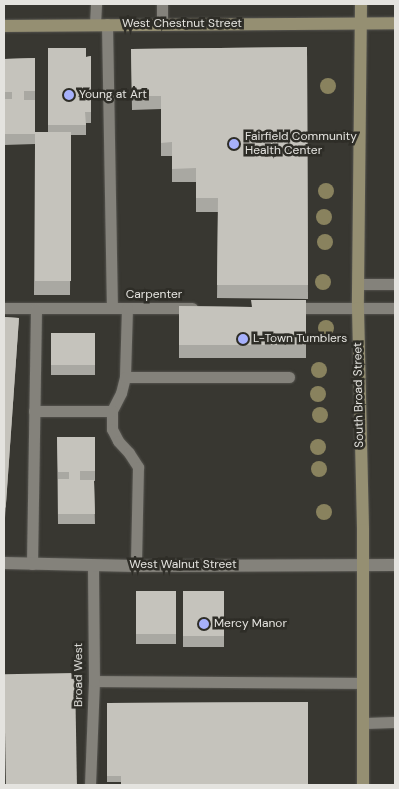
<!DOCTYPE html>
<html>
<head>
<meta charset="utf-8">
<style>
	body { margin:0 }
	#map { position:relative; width:399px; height:789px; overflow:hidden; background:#383731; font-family:"DM Sans",sans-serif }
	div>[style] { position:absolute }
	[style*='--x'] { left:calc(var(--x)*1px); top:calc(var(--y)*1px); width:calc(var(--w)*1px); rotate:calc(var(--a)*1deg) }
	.roads { filter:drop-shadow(0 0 1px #565550) drop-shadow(0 0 1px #565550) }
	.lane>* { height:11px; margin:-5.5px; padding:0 5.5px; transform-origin:5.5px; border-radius:5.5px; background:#84827b }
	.street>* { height:12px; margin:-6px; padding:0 6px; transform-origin:6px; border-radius:6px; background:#84827b }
	.secondary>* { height:12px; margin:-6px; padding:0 6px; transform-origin:6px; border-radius:6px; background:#958f72 }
	.trees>* { width:16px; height:16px; margin:-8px; border-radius:50%; background:#89825e }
	.wall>* { inset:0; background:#a9a8a2; transform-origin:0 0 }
	.building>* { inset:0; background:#c5c3bc; transform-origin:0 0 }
	.dots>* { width:14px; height:14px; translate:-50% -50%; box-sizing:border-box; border:2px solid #2e2d27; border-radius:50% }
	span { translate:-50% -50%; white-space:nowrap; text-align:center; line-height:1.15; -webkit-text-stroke:5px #2e2d27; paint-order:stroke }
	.street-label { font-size:12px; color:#e4e3df }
	.poi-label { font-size:12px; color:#e4e3df }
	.left { translate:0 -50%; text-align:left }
	.frame { position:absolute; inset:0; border:5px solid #e4e3df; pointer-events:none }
</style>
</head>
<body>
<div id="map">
	<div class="roads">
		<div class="lane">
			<div style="--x:95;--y:24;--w:20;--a:-87"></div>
			<div style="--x:107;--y:24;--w:284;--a:89"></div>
			<div style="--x:162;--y:24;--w:20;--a:-90"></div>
			<div style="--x:358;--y:284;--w:37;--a:0"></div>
			<div style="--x:4;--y:308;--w:188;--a:0"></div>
			<div style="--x:127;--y:308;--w:69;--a:91.7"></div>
			<div style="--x:125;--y:377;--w:16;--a:104"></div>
			<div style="--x:121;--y:393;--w:20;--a:117"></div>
			<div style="--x:112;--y:411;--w:18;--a:90"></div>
			<div style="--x:112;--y:429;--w:13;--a:63"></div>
			<div style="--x:118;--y:441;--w:16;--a:47"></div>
			<div style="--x:129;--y:453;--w:17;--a:57"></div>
			<div style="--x:138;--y:467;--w:99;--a:91.2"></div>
			<div style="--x:293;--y:308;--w:102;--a:0"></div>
			<div style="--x:125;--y:377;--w:164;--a:0"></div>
			<div style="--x:34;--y:411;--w:78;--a:0"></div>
			<div style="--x:32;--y:564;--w:256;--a:-89.1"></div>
			<div style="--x:94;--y:681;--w:269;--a:0.4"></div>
			<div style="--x:364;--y:723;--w:31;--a:-2"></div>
			<div style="--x:90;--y:785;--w:104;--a:-87.8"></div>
			<div style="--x:94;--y:681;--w:116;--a:-90.5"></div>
		</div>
		<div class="street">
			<div style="--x:4;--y:563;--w:132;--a:1.3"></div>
			<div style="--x:136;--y:566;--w:259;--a:-0.2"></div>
		</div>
		<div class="secondary">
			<div style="--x:361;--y:4;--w:304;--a:90.6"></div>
			<div style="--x:358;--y:308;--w:222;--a:88.7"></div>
			<div style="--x:363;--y:530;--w:255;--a:90"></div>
			<div style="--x:4;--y:26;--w:391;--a:-0.4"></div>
		</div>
	</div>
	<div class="trees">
		<div style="left:328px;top:86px"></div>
		<div style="left:326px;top:191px"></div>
		<div style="left:324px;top:217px"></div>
		<div style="left:325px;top:242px"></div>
		<div style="left:323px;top:282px"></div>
		<div style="left:326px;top:328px"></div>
		<div style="left:319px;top:370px"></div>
		<div style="left:318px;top:394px"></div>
		<div style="left:320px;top:415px"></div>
		<div style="left:318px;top:447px"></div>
		<div style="left:319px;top:469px"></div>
		<div style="left:324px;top:512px"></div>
	</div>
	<div class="wall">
		<div style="clip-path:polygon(307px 47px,308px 299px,217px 298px,218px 212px,196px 212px,196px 182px,172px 182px,172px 156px,161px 156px,161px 109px,132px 110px,131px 49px)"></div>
		<div style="clip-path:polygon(48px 48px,86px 57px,91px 56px,91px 123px,86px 123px,86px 135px,71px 135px,70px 295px,34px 295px,35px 144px,4px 145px,4px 59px,35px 58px,35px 132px,48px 132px)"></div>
		<div style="clip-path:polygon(306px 300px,306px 358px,179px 358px,179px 306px,251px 307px)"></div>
		<div style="left:4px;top:317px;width:15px;height:207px;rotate:4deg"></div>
		<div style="left:51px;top:333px;width:44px;height:42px"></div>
		<div style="clip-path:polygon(57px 437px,95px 471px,95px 481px,94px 481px,95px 524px,58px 524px)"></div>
		<div style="left:136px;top:591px;width:40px;height:53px"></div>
		<div style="left:183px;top:591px;width:41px;height:56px"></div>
		<div style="clip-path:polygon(308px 702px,121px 782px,107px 782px,107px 703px)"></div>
	</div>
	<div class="building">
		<div style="clip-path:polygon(307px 47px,308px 285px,217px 285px,218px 198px,196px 198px,196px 168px,172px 169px,172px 142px,161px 143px,161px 96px,132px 96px,131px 49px)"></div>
		<div style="clip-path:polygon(48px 48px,86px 48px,86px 57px,91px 56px,91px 112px,85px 112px,86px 125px,48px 125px)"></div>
		<div style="clip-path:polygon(35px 58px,35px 91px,24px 91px,24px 100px,35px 100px,35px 134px,4px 134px,4px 99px,12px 99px,12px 92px,4px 92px,4px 59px)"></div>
		<div style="left:35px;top:132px;width:36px;height:149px"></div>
		<div style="clip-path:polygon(251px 300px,306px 300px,306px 345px,179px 345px,179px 306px,252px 307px)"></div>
		<div style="left:4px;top:317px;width:15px;height:190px;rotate:4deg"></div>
		<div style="left:51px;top:333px;width:44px;height:32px"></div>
		<div style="clip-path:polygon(57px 437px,95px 437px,95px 471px,80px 471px,80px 480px,94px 480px,95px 514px,58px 514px,58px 479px,69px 479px,69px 472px,58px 472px)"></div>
		<div style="left:136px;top:591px;width:40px;height:43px"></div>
		<div style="left:183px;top:591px;width:41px;height:45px"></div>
		<div style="left:75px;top:673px;width:112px;height:71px;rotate:89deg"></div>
		<div style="clip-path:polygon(308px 702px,308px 785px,121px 785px,121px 776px,107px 776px,107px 703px)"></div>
	</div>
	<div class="dots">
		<div style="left:69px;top:95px;background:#a7b1fc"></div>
		<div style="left:234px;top:144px;background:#a7b1fc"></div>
		<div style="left:243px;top:339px;background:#a7b1fc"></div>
		<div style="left:204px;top:624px;background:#a7b1fc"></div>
	</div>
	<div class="street-label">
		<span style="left:182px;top:24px">West Chestnut Street</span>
		<span style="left:154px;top:295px">Carpenter</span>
		<span style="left:359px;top:395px;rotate:-91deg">South Broad Street</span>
		<span style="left:183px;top:565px">West Walnut Street</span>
		<span style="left:79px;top:675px;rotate:-90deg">Broad West</span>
	</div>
	<div class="poi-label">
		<span class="left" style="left:79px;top:95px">Young at Art</span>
		<span class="left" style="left:245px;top:144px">Fairfield Community<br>Health Center</span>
		<span class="left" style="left:253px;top:339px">L-Town Tumblers</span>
		<span class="left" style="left:214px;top:624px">Mercy Manor</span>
	</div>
	<div class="frame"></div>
</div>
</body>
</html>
